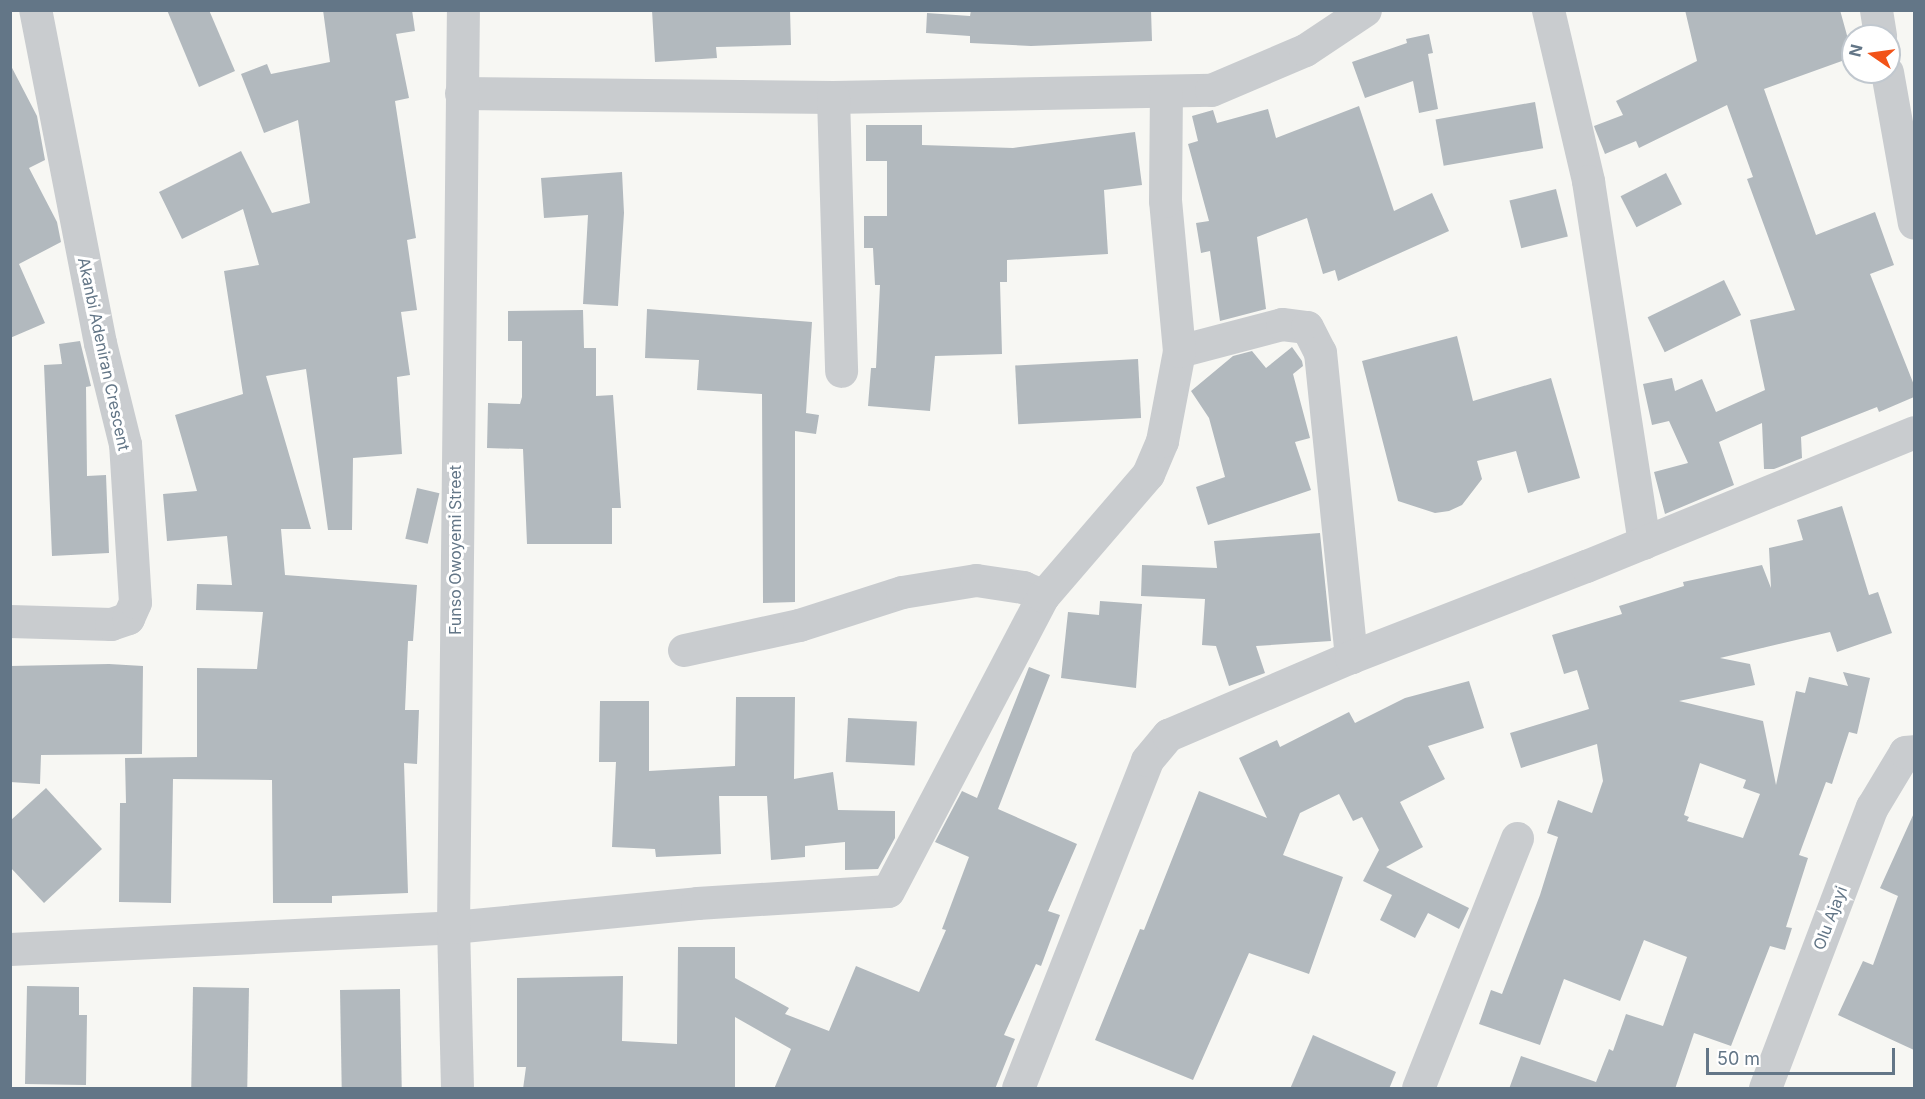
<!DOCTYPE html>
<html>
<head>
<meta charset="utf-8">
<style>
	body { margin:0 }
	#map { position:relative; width:1925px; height:1099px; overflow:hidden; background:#f7f7f3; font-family:Inter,sans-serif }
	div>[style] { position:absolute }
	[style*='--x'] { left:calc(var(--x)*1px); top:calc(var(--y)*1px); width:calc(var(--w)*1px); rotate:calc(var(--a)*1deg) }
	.building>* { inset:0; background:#b2b9be; transform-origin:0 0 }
	.minor>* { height:33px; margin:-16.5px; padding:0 16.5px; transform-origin:16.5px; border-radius:16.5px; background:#c9cccf }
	span { translate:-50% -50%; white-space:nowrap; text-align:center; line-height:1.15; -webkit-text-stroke:6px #fff; paint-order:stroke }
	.street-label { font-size:16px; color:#637687 }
	.frame { position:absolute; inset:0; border:12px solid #637687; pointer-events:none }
	.north { position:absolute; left:1841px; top:24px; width:60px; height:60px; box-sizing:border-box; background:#fff; border:2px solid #c1c8cf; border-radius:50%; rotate:283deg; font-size:16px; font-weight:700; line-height:24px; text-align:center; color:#637687 }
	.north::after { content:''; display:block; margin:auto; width:21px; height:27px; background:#f25319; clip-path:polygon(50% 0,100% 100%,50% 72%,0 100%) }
	.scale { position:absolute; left:1706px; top:1048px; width:189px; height:27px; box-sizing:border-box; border:3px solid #637687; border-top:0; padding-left:8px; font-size:18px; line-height:21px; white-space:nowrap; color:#637687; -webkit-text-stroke:4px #fff; paint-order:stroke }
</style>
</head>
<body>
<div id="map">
	<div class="building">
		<div style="clip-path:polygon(167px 10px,209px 10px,235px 71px,199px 87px)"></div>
		<div style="clip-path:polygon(323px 10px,412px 10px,415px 31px,396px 34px,409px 98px,395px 101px,416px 238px,407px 240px,417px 310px,401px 312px,410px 375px,397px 377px,402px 454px,353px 458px,352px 530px,328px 530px,306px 369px,266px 376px,311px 529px,281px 529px,285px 575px,417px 585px,413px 641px,408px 641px,405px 710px,419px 710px,417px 764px,404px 763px,408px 893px,332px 896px,332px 903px,273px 903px,272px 780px,173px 779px,171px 903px,119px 902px,120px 803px,126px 803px,125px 758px,197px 757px,197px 668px,257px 669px,263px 612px,196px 610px,197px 584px,232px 585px,227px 536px,167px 541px,163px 494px,197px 491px,175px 415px,243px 394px,224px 271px,259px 265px,243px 209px,182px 239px,159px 192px,241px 151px,272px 213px,310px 203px,298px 120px,264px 133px,241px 74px,267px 64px,271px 74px,330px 62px)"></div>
		<div style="clip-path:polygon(652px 10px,790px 10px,791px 45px,716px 47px,717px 58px,655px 62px)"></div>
		<div style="clip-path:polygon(971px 10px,1151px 10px,1152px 41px,1031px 46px,970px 43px,970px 36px,926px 33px,927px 13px,970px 16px)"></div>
		<div style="clip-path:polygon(1685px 10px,1840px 10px,1853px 57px,1764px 89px,1816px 235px,1875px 212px,1894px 265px,1870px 274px,1914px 385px,1914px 397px,1879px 412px,1877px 407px,1801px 437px,1802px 458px,1774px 469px,1764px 469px,1762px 423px,1719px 442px,1734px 485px,1665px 514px,1654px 472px,1688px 463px,1669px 421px,1652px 425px,1643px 384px,1672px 378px,1675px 391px,1702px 379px,1716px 412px,1765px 390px,1750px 320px,1795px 310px,1747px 179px,1753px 177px,1727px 105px,1639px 148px,1636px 141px,1605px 154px,1595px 129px,1594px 126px,1623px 115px,1616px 101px,1697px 61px)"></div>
		<div style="clip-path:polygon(1429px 34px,1433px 53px,1428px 54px,1438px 109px,1419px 113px,1413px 81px,1365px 98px,1352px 62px,1407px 43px,1406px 39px)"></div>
		<div style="clip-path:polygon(10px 64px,37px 116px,45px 160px,29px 168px,57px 222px,61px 242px,19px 264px,45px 323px,10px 338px)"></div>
		<div style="left:1535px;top:102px;width:47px;height:101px;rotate:80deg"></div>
		<div style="clip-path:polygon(1359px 106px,1394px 211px,1432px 193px,1449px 231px,1338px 281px,1335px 270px,1323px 274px,1307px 218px,1257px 237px,1266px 309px,1220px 321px,1210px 251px,1201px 253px,1196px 223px,1209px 221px,1188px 144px,1198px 141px,1192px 116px,1213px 110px,1217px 123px,1268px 109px,1276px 138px)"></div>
		<div style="clip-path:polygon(866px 125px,922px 125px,922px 145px,1013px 148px,1135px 132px,1142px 185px,1104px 190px,1108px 254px,1007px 260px,1007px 282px,1000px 282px,1002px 354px,935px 356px,930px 411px,868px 406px,871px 368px,876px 368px,880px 285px,875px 285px,873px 248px,864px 248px,864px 216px,887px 216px,887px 161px,866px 161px)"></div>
		<div style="clip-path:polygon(622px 172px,624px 213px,618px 306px,583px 304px,588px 215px,544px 218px,541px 178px)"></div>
		<div style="left:1666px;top:173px;width:35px;height:51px;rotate:63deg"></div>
		<div style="left:1556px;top:189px;width:49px;height:48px;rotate:76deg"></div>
		<div style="left:1724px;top:280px;width:39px;height:85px;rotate:64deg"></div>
		<div style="clip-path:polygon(647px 309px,812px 322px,806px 413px,819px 415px,816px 434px,795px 431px,795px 602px,763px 603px,762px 394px,697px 390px,699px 360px,645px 358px)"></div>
		<div style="clip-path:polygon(583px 310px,584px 348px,596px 348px,596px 396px,613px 395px,621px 508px,612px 508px,612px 544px,527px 544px,523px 449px,487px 448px,488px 403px,520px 404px,522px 397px,522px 341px,508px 341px,508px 311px)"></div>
		<div style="clip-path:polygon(1457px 336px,1473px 401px,1551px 378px,1580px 478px,1528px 493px,1516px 451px,1477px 461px,1482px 479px,1462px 505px,1449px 511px,1435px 513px,1398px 501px,1362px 361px)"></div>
		<div style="clip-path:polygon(80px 341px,91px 386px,86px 387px,87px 476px,106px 475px,109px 553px,52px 556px,44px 365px,62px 364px,59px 344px)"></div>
		<div style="clip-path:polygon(1292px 347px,1302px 361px,1303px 366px,1293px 374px,1310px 438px,1295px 442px,1311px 490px,1208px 525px,1196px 487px,1225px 477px,1209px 418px,1191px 391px,1233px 356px,1252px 351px,1266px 368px)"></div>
		<div style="left:1138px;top:359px;width:59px;height:123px;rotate:87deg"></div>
		<div style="left:417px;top:488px;width:23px;height:52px;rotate:13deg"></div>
		<div style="clip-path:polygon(evenodd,1842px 506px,1869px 595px,1878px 592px,1892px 633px,1837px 652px,1830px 632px,1720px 658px,1750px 664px,1755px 685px,1679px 701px,1763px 721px,1776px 785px,1796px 691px,1805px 693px,1809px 677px,1848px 686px,1843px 672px,1870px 678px,1857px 734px,1849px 732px,1832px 784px,1826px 782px,1799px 855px,1808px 858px,1786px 927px,1792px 928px,1785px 950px,1770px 946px,1731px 1046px,1694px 1033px,1675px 1089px,1509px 1089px,1521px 1056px,1596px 1082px,1609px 1049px,1613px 1051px,1626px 1014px,1663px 1026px,1687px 957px,1644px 940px,1620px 1001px,1564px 979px,1540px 1045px,1479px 1024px,1491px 990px,1502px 994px,1540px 895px,1558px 837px,1547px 833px,1558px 800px,1592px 813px,1603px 781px,1597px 744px,1521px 768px,1510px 733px,1589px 709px,1577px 670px,1564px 674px,1552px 635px,1622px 614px,1619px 606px,1684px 586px,1683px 582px,1762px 565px,1771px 588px,1769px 548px,1803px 540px,1797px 520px,1842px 506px,1700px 763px,1746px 780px,1743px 788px,1760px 794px,1743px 838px,1687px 821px,1689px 817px,1684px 815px,1700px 763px)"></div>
		<div style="clip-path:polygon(1320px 533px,1331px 641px,1256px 646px,1265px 673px,1229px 686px,1216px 646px,1202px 645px,1205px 599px,1141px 596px,1142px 565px,1217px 568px,1214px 541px)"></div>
		<div style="clip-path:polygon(1100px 601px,1142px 604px,1136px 688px,1061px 678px,1068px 612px,1099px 615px)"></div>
		<div style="clip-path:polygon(109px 664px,143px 666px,142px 754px,41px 755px,40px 784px,10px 782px,10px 666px)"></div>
		<div style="clip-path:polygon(1029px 667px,1050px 675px,998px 809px,1077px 844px,1048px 911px,1060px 915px,1041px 966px,1036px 964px,1004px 1035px,1015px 1039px,995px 1089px,774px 1089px,791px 1049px,735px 1017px,735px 1089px,523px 1089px,526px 1067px,517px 1067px,517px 978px,623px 976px,622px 1041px,677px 1044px,678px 947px,735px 947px,735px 978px,789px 1008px,785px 1014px,829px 1031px,856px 966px,919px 992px,946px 930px,942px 929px,969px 857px,935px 842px,962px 791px,977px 798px)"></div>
		<div style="clip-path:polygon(1469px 681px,1484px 728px,1428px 746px,1445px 779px,1400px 802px,1423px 847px,1386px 867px,1469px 908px,1459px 929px,1428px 913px,1415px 938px,1380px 920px,1392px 895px,1363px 881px,1379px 850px,1362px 817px,1353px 821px,1339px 794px,1300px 813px,1283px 855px,1343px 877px,1309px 974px,1249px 953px,1193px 1080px,1095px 1040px,1140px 929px,1144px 930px,1199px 791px,1267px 818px,1239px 758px,1277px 740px,1280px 747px,1349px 712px,1355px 723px,1405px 698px)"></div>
		<div style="clip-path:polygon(736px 697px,795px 697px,794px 779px,833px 772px,838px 810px,895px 811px,895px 838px,878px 869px,845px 870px,845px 842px,805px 846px,805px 857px,771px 860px,767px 796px,719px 796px,721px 854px,656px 857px,655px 849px,612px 847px,616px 762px,599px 762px,600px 701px,649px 701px,649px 771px,735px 766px)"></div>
		<div style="left:848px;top:718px;width:69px;height:44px;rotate:3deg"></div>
		<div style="clip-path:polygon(46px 788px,102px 849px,44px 903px,10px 867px,10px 821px)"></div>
		<div style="clip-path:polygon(1914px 813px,1914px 1050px,1838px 1015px,1863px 961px,1873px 965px,1898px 896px,1880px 888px)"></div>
		<div style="clip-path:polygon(27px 986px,79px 987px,79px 1015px,87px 1015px,86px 1085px,25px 1084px)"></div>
		<div style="left:193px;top:987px;width:56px;height:102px;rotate:1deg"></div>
		<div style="left:400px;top:989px;width:100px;height:60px;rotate:89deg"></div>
		<div style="clip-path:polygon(1313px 1035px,1396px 1072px,1389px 1089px,1290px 1089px)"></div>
	</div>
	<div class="minor">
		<div style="--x:1548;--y:10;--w:176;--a:76.8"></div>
		<div style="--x:1588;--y:181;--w:366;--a:81.2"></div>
		<div style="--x:1876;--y:10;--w:26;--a:81"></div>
		<div style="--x:1887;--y:72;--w:153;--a:79.9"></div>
		<div style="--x:461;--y:93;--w:372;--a:0.6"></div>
		<div style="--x:833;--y:97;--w:378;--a:-1.1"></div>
		<div style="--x:1211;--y:90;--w:102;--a:-23.1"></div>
		<div style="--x:1305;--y:50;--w:72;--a:-33.7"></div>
		<div style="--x:833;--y:97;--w:274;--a:88.3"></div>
		<div style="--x:1179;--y:351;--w:106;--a:-14.7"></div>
		<div style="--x:1282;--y:324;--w:25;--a:7"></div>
		<div style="--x:1307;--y:327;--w:28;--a:63"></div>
		<div style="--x:1320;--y:352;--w:307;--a:84.2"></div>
		<div style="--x:10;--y:621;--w:101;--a:1.7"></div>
		<div style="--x:111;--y:624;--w:18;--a:-19"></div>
		<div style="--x:128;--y:618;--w:17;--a:-66"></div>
		<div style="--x:135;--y:602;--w:158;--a:-93.6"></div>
		<div style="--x:125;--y:444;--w:104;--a:-103.9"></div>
		<div style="--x:100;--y:343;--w:339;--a:-101"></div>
		<div style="--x:684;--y:650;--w:118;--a:-12.3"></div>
		<div style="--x:799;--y:625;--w:108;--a:-17.8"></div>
		<div style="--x:902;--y:592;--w:75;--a:-9.2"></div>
		<div style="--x:976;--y:580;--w:48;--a:8.5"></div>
		<div style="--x:1023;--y:587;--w:22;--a:24"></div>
		<div style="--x:10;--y:949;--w:444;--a:-2.8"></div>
		<div style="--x:453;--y:927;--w:245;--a:-5.6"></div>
		<div style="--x:697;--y:903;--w:191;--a:-3.6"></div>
		<div style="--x:888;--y:891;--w:333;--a:-62.3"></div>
		<div style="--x:1043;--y:596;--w:161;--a:-49.3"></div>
		<div style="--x:1148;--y:474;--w:36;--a:-67"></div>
		<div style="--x:1162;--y:441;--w:92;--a:-79.3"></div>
		<div style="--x:1179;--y:351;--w:151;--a:-95.3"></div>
		<div style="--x:1165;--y:201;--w:107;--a:-89.5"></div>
		<div style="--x:457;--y:1088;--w:161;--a:-91.4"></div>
		<div style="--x:453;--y:927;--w:917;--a:-89.38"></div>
		<div style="--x:1018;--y:1088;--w:352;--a:-68.5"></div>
		<div style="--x:1147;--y:760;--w:33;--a:-50"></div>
		<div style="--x:1168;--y:735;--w:199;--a:-23.1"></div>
		<div style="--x:1351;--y:657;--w:252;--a:-21.2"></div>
		<div style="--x:1586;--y:566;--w:354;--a:-22.2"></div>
		<div style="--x:1418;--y:1088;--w:269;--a:-68.4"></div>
		<div style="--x:1765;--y:1088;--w:301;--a:-69.2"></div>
		<div style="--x:1872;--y:807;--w:64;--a:-59"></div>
		<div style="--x:1905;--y:752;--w:9;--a:-6"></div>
	</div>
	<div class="street-label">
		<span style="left:104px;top:354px;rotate:78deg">Akanbi Adeniran Crescent</span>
		<span style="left:455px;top:550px;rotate:-90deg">Funso Owoyemi Street</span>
		<span style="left:1830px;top:918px;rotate:-69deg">Olu Ajayi</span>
	</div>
	<div class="frame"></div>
	<div class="north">N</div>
	<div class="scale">50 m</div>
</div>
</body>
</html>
